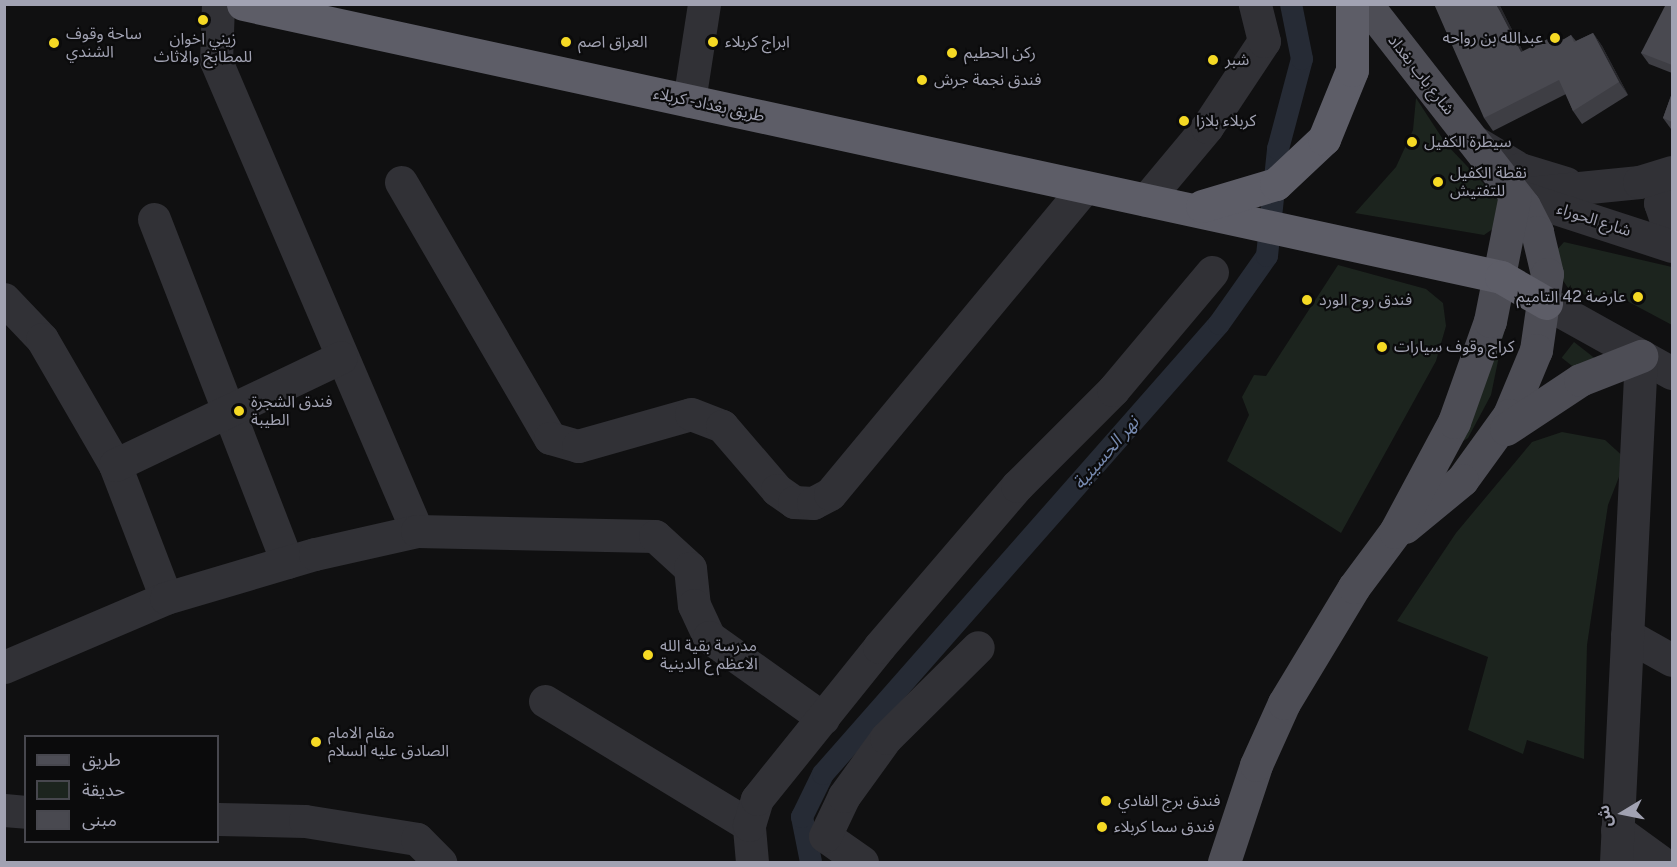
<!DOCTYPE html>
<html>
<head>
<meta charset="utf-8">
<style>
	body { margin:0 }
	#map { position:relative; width:1677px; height:867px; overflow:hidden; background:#101011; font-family:"Public Sans","Noto Sans Arabic",sans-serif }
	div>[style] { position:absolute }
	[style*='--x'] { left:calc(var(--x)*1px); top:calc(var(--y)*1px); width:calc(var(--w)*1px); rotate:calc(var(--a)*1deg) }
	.green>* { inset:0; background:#1c241e; transform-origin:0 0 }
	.canal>* { height:22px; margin:-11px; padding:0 11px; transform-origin:11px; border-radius:11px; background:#262b35 }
	.minor>* { height:33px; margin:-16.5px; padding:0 16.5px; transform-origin:16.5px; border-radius:16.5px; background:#313136 }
	.major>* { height:33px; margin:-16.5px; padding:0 16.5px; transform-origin:16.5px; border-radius:16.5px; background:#4d4d55 }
	.highway>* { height:33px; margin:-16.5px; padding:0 16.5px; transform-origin:16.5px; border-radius:16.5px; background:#5d5d67 }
	.wall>* { inset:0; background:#3e3e44 }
	.shaded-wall>* { inset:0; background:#27272b }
	.building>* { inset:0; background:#494950 }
	.dots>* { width:16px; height:16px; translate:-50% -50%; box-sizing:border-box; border:3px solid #0b0b0c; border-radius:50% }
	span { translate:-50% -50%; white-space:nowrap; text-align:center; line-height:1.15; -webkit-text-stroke:4.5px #0b0b0c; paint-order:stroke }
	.poi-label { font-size:16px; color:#a1a2b2 }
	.left { translate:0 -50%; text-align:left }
	.right { translate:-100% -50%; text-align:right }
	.street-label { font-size:16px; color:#a1a2b2 }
	.water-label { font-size:18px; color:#7689af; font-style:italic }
	.frame { position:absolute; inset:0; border:6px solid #a1a2b2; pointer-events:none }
	.legend { position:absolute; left:24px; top:735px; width:195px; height:108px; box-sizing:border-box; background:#0b0b0c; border:2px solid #47474e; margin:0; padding:8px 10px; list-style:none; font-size:18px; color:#a1a2b2 }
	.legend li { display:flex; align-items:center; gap:12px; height:30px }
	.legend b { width:30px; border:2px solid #47474e }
	.north { position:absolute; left:1593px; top:783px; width:60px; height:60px; -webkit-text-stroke:4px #0b0b0c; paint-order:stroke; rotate:260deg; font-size:16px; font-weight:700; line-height:24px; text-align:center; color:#a1a2b2 }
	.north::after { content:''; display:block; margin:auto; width:21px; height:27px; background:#a1a2b2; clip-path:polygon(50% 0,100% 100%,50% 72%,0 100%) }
</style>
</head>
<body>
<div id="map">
	<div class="green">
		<div style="clip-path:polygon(1416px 98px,1446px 144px,1506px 207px,1500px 224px,1484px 235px,1355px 213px,1396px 167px,1413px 130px)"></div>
		<div style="clip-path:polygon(1564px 242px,1672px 267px,1672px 325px,1612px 293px,1595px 299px,1568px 288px,1558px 273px,1555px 252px)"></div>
		<div style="clip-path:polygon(1338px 265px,1426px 289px,1443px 303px,1446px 326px,1436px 361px,1341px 533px,1227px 461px,1249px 415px,1242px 397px,1254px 375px,1266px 376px)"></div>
		<div style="clip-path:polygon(1506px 322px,1491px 395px,1468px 438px,1457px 445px)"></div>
		<div style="left:1574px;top:342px;width:28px;height:20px;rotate:38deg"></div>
		<div style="clip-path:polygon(1562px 432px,1605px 440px,1626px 459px,1608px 505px,1587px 645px,1584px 759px,1527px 740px,1523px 754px,1468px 730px,1488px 657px,1397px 621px,1456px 533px,1532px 442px)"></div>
	</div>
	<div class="canal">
		<div style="--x:811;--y:862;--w:46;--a:-101.3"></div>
		<div style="--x:802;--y:817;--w:48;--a:-64"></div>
		<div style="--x:823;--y:774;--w:599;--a:-48.65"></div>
		<div style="--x:1219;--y:324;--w:83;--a:-54.8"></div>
		<div style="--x:1267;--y:256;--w:108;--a:-84.1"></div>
		<div style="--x:1278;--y:149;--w:93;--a:-75.1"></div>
		<div style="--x:1302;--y:59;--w:56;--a:-101.3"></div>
	</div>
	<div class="minor">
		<div style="--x:218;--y:4;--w:57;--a:92"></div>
		<div style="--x:216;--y:61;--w:511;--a:66.85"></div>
		<div style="--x:689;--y:101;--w:98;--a:-81.2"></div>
		<div style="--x:1475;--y:142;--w:52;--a:31"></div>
		<div style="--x:1520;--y:169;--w:48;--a:16.9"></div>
		<div style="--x:1671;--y:173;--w:32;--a:110"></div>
		<div style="--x:1660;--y:203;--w:36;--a:71"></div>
		<div style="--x:401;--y:182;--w:296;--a:59.8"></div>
		<div style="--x:550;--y:438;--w:29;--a:16"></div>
		<div style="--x:578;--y:446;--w:117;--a:-15.8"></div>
		<div style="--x:691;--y:414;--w:33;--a:21"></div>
		<div style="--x:722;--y:426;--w:84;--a:49.3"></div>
		<div style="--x:777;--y:490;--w:21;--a:35"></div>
		<div style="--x:794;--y:502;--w:19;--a:3"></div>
		<div style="--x:813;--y:503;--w:19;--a:-28"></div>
		<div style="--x:830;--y:494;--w:399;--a:-50.3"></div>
		<div style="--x:1529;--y:193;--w:111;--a:-5.7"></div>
		<div style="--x:1639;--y:182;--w:34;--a:-17"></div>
		<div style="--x:1515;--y:195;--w:165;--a:18"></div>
		<div style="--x:1146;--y:200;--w:95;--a:-50.1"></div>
		<div style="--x:1207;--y:127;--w:103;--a:-56.5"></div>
		<div style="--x:1264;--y:41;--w:38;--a:-104"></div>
		<div style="--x:154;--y:219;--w:368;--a:68.8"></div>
		<div style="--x:4;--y:299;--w:55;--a:46.5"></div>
		<div style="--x:42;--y:339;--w:146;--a:59.9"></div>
		<div style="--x:115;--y:465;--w:142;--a:69"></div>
		<div style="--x:1546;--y:303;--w:144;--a:29.1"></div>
		<div style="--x:115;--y:465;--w:250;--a:-25.5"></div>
		<div style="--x:1627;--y:635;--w:51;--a:29.1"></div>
		<div style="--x:4;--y:667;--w:176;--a:-23.1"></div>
		<div style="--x:166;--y:598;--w:155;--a:-16.5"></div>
		<div style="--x:315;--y:554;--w:105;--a:-12.7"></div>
		<div style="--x:417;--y:531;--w:238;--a:1.2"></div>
		<div style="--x:655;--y:536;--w:47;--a:42.4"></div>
		<div style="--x:690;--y:568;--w:37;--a:84"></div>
		<div style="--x:694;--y:605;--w:35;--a:65"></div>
		<div style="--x:709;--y:637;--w:140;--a:35.4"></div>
		<div style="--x:545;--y:701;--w:239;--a:31.3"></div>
		<div style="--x:4;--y:810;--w:22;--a:5"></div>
		<div style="--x:218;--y:819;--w:87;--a:1.3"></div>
		<div style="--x:305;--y:821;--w:113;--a:9.1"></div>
		<div style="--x:417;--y:839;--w:33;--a:45"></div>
		<div style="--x:1617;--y:830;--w:54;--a:36"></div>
		<div style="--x:752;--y:862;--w:37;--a:-95"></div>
		<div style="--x:749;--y:825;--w:27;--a:-73"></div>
		<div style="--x:757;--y:799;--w:195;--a:-51.2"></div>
		<div style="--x:879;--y:647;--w:212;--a:-49.4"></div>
		<div style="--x:1017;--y:486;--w:136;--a:-45"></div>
		<div style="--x:1113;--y:390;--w:154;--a:-50"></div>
		<div style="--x:862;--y:862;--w:45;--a:-144.9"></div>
		<div style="--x:825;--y:836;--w:44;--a:-64.6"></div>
		<div style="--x:844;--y:796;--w:72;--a:-54.1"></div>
		<div style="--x:886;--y:738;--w:129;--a:-44.7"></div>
		<div style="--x:1616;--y:862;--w:507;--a:-87.17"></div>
	</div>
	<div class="major">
		<div style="--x:1366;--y:4;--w:256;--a:52"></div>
		<div style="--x:1524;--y:206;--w:29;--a:63"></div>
		<div style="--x:1537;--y:232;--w:43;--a:76.6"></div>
		<div style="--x:1547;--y:274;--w:77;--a:98.2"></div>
		<div style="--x:1536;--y:350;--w:70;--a:112.6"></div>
		<div style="--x:1509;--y:415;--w:80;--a:125.9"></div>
		<div style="--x:1462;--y:480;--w:74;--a:140.5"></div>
		<div style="--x:1506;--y:429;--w:89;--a:-33.5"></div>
		<div style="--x:1580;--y:380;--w:66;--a:-21.5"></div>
		<div style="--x:1224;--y:862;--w:102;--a:-71.7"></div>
		<div style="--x:1256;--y:765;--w:68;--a:-65.7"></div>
		<div style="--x:1284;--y:703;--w:135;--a:-58.9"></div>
		<div style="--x:1354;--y:587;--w:69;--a:-53.3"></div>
		<div style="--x:1395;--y:532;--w:125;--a:-61.8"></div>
		<div style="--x:1454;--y:422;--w:107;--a:-70.4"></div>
		<div style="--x:1490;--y:321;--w:128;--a:-78.8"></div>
	</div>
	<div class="highway">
		<div style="--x:243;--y:4;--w:1287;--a:12.24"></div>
		<div style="--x:1501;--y:277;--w:52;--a:30"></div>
		<div style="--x:1202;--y:206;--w:77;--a:-16.6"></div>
		<div style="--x:1276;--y:184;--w:66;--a:-43.2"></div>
		<div style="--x:1324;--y:139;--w:74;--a:-67.9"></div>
		<div style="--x:1352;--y:70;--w:66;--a:-90"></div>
	</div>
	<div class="wall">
		<div style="clip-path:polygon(1499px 4px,1523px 52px,1564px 39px,1571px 35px,1576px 41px,1593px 33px,1602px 46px,1628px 95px,1582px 124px,1573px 111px,1566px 94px,1493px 131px,1484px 118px)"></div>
		<div style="clip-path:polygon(1672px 4px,1672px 73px,1649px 64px,1641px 53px)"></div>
		<div style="clip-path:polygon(1672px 93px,1672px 130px,1671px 129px,1663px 118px)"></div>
	</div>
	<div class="shaded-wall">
		<div style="clip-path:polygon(1496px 4px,1499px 4px,1530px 65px,1521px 52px)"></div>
		<div style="clip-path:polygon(1593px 33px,1602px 46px,1628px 95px,1619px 82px)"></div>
	</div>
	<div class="building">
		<div style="clip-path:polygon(1434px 4px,1496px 4px,1521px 52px,1560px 33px,1563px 40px,1571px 35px,1574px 42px,1593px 33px,1619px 82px,1573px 111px,1559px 80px,1484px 118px)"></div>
		<div style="clip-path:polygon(1666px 4px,1672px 4px,1672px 65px,1641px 53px)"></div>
		<div style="clip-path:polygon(1672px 93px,1672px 122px,1663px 118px)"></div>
	</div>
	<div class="dots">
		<div style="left:203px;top:20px;background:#f5d924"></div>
		<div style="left:1555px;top:38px;background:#f5d924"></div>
		<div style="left:566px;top:42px;background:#f5d924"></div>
		<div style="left:713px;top:42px;background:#f5d924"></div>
		<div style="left:54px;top:43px;background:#f5d924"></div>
		<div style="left:952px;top:53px;background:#f5d924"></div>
		<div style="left:1213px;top:60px;background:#f5d924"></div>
		<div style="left:922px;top:80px;background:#f5d924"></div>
		<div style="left:1184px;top:121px;background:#f5d924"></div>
		<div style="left:1412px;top:142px;background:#f5d924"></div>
		<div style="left:1438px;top:182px;background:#f5d924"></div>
		<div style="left:1638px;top:297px;background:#f5d924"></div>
		<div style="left:1307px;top:300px;background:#f5d924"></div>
		<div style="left:1382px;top:347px;background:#f5d924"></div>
		<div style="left:239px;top:411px;background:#f5d924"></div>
		<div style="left:648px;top:655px;background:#f5d924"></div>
		<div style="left:316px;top:742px;background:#f5d924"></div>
		<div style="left:1106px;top:801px;background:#f5d924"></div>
		<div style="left:1102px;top:827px;background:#f5d924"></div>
	</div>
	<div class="poi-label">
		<span class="left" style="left:66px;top:43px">ساحة وقوف<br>الشندي</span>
		<span class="right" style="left:1543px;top:38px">عبدالله بن رواحه</span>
		<span style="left:203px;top:48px">زيني اخوان<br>للمطابخ والاثاث</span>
		<span class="left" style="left:578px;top:42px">العراق اصم</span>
		<span class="left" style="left:725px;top:42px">ابراج كربلاء</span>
		<span class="left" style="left:964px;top:53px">ركن الحطيم</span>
		<span class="left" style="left:1225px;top:60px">شبر</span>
		<span class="left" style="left:934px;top:80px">فندق نجمة جرش</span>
		<span class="left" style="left:1196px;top:121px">كربلاء بلازا</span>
		<span class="left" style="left:1424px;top:142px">سيطرة الكفيل</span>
		<span class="left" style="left:1450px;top:182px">نقطة الكفيل<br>للتفتيش</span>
		<span class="right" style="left:1626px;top:297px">عارضة 42 التاميم</span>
		<span class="left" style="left:1319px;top:300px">فندق روح الورد</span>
		<span class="left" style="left:1394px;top:347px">كراج وقوف سيارات</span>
		<span class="left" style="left:251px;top:411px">فندق الشجرة<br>الطيبة</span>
		<span class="left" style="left:660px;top:655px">مدرسة بقية الله<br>الاعظم ع الدينية</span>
		<span class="left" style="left:328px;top:742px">مقام الامام<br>الصادق عليه السلام</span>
		<span class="left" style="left:1118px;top:801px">فندق برج الفادي</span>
		<span class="left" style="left:1114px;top:827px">فندق سما كربلاء</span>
	</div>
	<div class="street-label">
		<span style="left:1421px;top:75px;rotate:52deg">شارع باب بغداد</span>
		<span style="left:709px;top:105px;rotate:12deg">طريق بغداد - كربلاء</span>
		<span style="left:1594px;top:220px;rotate:18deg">شارع الحوراء</span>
	</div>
	<div class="water-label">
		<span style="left:1106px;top:453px;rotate:-49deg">نهر الحسينية</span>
	</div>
	<div class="frame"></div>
	<ul class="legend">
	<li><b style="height:8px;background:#4d4d55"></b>طريق</li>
	<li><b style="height:16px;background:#1c241e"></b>حديقة</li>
	<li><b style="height:16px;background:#494950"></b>مبنى</li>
	</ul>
	<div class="north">ش</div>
</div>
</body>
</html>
